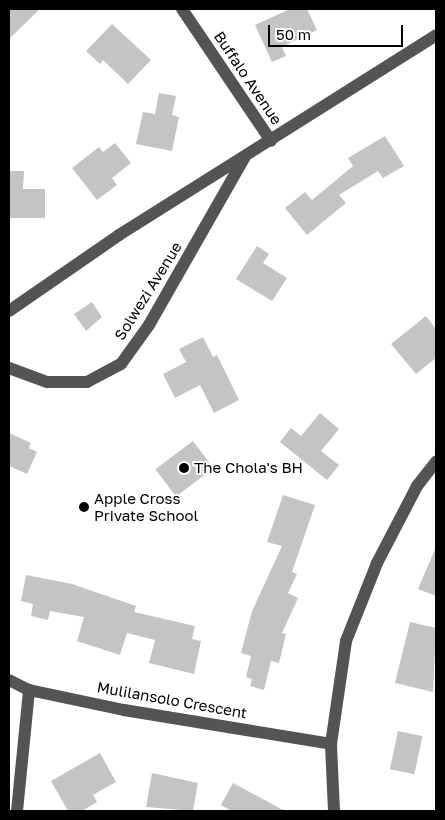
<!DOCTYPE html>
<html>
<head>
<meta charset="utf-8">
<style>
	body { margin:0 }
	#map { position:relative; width:445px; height:820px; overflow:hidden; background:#fff; font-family:"Golos Text",sans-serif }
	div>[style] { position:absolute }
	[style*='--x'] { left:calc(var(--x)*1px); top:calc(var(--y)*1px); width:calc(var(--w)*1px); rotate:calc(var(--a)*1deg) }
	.building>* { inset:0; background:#c4c4c4; transform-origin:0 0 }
	.minor>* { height:12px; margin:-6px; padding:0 6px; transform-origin:6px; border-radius:6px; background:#545454 }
	.dots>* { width:14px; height:14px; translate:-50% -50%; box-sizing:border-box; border:2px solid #fff; border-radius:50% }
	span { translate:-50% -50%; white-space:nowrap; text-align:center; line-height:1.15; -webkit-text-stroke:4px #fff; paint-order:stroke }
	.street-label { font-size:15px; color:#000 }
	.poi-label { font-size:15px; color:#000 }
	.left { translate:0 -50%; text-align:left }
	.frame { position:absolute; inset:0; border:10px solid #000; pointer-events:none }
	.scale { position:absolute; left:268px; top:25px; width:135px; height:22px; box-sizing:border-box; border:2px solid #000; border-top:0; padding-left:6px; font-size:15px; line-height:18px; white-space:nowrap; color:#000; -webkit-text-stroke:4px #fff; paint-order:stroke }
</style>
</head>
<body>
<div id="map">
	<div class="building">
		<div style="clip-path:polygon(9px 9px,40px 9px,9px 39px)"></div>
		<div style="clip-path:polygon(290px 9px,307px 9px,317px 30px,282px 47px,286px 56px,272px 62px,255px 25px)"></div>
		<div style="clip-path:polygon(112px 24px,151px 60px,128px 84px,103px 60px,100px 64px,86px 51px)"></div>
		<div style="clip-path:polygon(159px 93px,176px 96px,172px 115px,179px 117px,172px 151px,136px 144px,143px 112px,155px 114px)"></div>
		<div style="clip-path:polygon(385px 136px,404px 166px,383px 178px,378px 171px,339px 195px,346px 203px,307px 235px,285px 208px,305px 192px,312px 200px,353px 166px,348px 158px)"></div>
		<div style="clip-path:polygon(115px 143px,131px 163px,112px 178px,117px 185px,97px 200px,72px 168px,99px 147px,103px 152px)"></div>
		<div style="clip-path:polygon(9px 171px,24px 171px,23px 189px,45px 189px,45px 218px,9px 218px)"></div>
		<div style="clip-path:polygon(257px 246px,269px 254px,263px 263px,287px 278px,272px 301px,236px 279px)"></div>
		<div style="clip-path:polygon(92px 302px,102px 317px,86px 331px,74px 314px)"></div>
		<div style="clip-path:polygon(426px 316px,436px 329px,436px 358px,416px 374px,391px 344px)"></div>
		<div style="clip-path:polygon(203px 337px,213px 357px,217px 355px,239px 400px,214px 413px,200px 385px,175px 398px,163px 374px,186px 362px,179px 349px)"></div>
		<div style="clip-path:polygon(320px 413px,339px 429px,321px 451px,339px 465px,327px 480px,280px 442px,291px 428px,301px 436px)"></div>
		<div style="clip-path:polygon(9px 433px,31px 443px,29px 448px,37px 452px,27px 474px,9px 466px)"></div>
		<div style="left:193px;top:441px;width:34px;height:47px;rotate:53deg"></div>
		<div style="clip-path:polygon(283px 495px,315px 505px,292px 572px,297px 574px,288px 593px,298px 598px,282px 633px,286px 634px,279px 663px,271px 661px,264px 690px,250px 686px,252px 679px,246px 677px,251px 656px,241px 653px,252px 611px,282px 546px,267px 542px)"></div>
		<div style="clip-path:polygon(436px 547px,436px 596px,418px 589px)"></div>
		<div style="clip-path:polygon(26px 575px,72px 584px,136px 606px,134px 612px,195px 626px,192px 639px,201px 641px,194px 674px,149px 663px,155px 640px,127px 633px,120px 655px,77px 641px,84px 617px,50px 611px,48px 620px,31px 616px,33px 604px,21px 601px)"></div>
		<div style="clip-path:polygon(410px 622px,436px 628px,433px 692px,395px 683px)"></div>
		<div style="left:398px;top:731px;width:25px;height:39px;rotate:12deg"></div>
		<div style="clip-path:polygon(100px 753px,116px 782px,93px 795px,97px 802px,82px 811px,68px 811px,51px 781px)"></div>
		<div style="clip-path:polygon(152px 773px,198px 783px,193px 811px,146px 807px)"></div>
		<div style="clip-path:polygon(233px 783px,285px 811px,232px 811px,221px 805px)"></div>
	</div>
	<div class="minor">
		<div style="--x:182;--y:9;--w:159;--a:56"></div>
		<div style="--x:9;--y:311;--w:134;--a:-34.6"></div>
		<div style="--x:119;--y:235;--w:375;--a:-32.2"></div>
		<div style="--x:9;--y:368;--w:40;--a:20.2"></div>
		<div style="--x:47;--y:382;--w:40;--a:0"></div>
		<div style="--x:87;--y:382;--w:38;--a:-28"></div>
		<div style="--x:121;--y:364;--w:48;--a:-54.3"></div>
		<div style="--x:149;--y:325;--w:193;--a:-60.3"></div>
		<div style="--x:9;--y:680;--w:22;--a:27"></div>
		<div style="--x:29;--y:690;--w:97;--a:11.9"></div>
		<div style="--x:124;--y:710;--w:210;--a:9.3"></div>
		<div style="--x:17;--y:811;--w:122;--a:-84.3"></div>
		<div style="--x:334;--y:811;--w:67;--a:-92.6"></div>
		<div style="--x:331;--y:744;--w:104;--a:-81.7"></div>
		<div style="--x:346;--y:641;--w:84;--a:-68.3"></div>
		<div style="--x:377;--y:563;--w:87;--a:-62.5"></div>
		<div style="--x:417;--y:486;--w:31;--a:-52"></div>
	</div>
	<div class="dots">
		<div style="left:184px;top:468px;background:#000"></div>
		<div style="left:84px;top:507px;background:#000"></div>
	</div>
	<div class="street-label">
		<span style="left:248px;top:78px;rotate:56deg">Buffalo Avenue</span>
		<span style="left:148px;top:291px;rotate:-58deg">Solwezi Avenue</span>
		<span style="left:172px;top:700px;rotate:10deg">Mulilansolo Crescent</span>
	</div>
	<div class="poi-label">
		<span class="left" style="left:194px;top:468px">The Chola's BH</span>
		<span class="left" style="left:94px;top:507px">Apple Cross<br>Private School</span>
	</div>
	<div class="frame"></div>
	<div class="scale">50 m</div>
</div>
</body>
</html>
